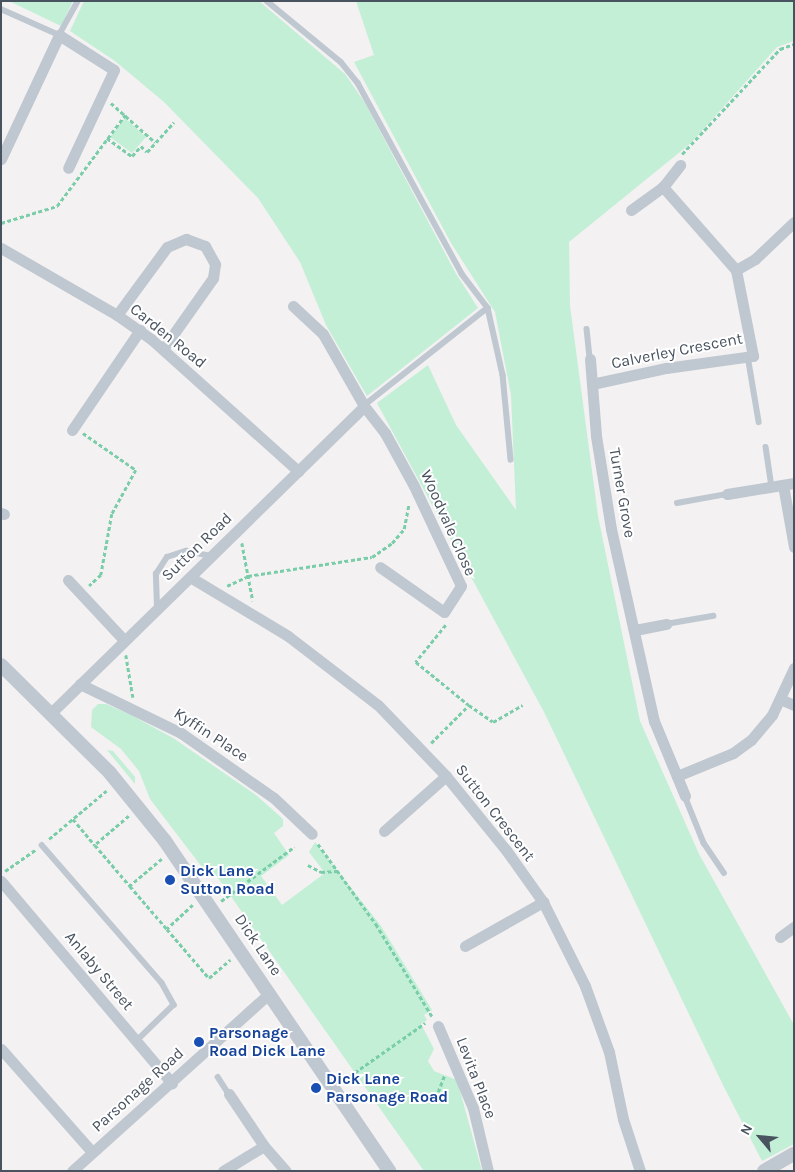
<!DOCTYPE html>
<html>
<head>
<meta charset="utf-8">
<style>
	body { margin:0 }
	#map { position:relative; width:795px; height:1172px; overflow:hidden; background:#f3f1f1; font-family:Karla,sans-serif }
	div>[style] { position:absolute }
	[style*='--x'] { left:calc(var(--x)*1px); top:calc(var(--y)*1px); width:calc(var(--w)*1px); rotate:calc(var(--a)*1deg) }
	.green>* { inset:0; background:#c2efd6 }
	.path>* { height:2.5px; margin-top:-1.25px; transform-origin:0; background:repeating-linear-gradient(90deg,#7acda9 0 4px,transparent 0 6.5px) }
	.service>* { height:5.5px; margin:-2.75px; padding:0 2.75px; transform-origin:2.75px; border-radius:2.75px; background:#bfc7d0 }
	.minor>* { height:11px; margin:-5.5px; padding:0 5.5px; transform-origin:5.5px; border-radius:5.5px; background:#bfc7d0 }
	.tertiary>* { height:14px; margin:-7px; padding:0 7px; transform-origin:7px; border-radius:7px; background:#bfc7d0 }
	.dots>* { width:14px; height:14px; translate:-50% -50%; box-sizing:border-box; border:2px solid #fff; border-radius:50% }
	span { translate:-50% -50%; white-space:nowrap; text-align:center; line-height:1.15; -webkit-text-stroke:4px #fff; paint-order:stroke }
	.street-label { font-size:16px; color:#49535f }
	.transit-label { font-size:16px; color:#164399; font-weight:700 }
	.left { translate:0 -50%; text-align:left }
	.frame { position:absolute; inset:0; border:2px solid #49535f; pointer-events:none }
	.north { position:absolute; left:735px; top:1112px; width:50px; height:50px; -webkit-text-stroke:4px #fff; paint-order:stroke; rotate:298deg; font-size:14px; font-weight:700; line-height:20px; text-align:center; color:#49535f }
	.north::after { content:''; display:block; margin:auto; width:18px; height:22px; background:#49535f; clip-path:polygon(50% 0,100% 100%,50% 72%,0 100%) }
</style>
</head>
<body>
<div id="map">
	<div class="green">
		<div style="clip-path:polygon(9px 1px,73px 1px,61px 26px)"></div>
		<div style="clip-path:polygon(84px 1px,259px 1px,345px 74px,365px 103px,455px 272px,478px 308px,367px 396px,326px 325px,300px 262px,258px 198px,164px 102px,115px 61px,70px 31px)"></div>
		<div style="clip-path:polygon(356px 1px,794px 1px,794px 41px,777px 47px,691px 143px,569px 242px,570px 306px,598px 516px,640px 721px,699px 854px,794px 1025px,794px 1144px,762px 1161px,723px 1085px,544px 712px,377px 403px,428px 365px,456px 425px,516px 510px,511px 395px,495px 312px,451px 243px,354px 62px,374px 55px)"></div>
		<div style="clip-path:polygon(125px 118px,146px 137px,132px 153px,110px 137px)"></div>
		<div style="clip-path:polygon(98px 704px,106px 704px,131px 715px,173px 738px,256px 795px,283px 819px,283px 826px,274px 833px,289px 855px,261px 876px,282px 905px,325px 873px,309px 852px,315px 842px,381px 926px,432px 1010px,424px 1015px,427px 1020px,421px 1024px,434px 1049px,428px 1061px,434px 1071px,457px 1080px,482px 1171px,424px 1171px,218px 878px,208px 875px,150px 799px,139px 771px,121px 749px,91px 727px,92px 710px)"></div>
		<div style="clip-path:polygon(107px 750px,113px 751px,135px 777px,135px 784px)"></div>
	</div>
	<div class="path">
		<div style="--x:111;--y:103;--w:59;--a:41.6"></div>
		<div style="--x:107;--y:138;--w:31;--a:36"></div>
		<div style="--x:132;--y:156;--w:13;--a:-48"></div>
		<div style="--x:141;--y:146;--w:8;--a:45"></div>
		<div style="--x:147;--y:152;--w:40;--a:-48"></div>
		<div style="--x:682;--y:154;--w:144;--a:-47"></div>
		<div style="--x:780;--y:49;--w:15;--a:-20"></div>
		<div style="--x:1;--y:223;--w:59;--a:-16.9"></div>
		<div style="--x:57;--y:206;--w:114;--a:-53.2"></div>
		<div style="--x:83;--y:433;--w:65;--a:34.9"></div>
		<div style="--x:136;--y:470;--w:50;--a:118.6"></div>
		<div style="--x:112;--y:514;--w:62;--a:100.2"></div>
		<div style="--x:101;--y:575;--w:16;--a:137"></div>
		<div style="--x:242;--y:543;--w:59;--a:79.3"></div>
		<div style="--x:227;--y:586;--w:23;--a:-25"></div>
		<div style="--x:248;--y:576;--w:125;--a:-8.7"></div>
		<div style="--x:372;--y:557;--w:24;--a:-35"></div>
		<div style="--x:392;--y:543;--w:18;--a:-49"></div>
		<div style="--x:404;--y:529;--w:25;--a:-79"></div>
		<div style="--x:446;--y:625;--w:48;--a:129"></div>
		<div style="--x:416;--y:662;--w:68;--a:39.1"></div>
		<div style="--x:126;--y:655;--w:43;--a:80.5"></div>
		<div style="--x:431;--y:743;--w:54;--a:-45"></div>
		<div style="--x:469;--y:705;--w:29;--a:35"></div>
		<div style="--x:493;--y:722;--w:34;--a:-30"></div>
		<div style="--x:129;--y:816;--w:45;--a:139.5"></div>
		<div style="--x:95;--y:845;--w:54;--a:49.5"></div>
		<div style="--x:73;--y:819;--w:34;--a:50"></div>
		<div style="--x:49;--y:839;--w:75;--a:-40.1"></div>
		<div style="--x:318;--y:844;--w:99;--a:54.1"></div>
		<div style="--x:376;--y:924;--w:108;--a:58.7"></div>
		<div style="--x:162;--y:859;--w:42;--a:139.8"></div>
		<div style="--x:130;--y:886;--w:57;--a:49.3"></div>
		<div style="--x:308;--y:865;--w:15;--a:28"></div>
		<div style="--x:321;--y:872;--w:16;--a:-4"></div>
		<div style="--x:5;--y:871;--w:37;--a:-35"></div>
		<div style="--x:221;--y:901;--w:91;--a:-36.5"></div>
		<div style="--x:193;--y:905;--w:35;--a:137"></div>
		<div style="--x:167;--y:929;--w:65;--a:49.4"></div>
		<div style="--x:209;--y:978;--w:28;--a:-41"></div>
		<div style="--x:344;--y:1080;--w:99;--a:-35.1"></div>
		<div style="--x:438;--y:1092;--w:19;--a:-69"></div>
	</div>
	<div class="service">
		<div style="--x:267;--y:1;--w:96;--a:39.5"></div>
		<div style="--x:341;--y:62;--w:27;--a:51"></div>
		<div style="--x:358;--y:83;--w:217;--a:61.4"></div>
		<div style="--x:462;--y:274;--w:43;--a:52.6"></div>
		<div style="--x:488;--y:308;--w:158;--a:141.7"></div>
		<div style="--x:1;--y:9;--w:64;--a:24.1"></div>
		<div style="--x:59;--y:35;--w:39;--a:-61"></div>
		<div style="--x:488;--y:308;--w:69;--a:77.4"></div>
		<div style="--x:503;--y:375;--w:85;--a:84.6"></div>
		<div style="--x:587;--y:329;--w:30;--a:84"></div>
		<div style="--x:748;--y:356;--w:67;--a:80.5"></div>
		<div style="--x:766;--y:447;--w:40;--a:81.5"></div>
		<div style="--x:677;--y:503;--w:51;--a:-10.2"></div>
		<div style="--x:157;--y:607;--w:33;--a:-92"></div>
		<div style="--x:156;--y:574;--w:20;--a:-57"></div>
		<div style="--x:167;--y:557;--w:20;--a:-18"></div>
		<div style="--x:186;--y:551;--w:25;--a:11"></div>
		<div style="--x:666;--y:624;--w:48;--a:-9.7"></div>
		<div style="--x:685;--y:796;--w:51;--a:68"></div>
		<div style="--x:704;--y:843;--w:36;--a:56"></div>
		<div style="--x:42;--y:845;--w:183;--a:49"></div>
		<div style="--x:162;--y:983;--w:25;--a:61"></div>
		<div style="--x:174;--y:1005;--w:52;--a:135.8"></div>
		<div style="--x:218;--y:1077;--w:20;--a:57"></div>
	</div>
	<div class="minor">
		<div style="--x:1;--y:159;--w:137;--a:-64.9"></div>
		<div style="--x:59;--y:35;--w:65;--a:32.5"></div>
		<div style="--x:114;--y:70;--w:108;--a:115.1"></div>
		<div style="--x:631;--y:210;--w:39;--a:-36"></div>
		<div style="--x:663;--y:187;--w:28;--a:-52"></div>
		<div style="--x:1;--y:248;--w:134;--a:30"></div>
		<div style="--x:117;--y:315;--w:42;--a:35.2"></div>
		<div style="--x:151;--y:339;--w:198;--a:41.9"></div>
		<div style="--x:736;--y:270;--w:22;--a:-30"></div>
		<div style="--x:755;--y:259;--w:54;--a:-43.5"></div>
		<div style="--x:293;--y:306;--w:41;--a:43"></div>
		<div style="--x:323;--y:334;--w:83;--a:60.3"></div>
		<div style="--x:364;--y:406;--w:34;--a:52"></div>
		<div style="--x:385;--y:433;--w:60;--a:61.3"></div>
		<div style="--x:414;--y:486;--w:110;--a:64.8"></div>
		<div style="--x:461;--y:586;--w:31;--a:123"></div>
		<div style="--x:444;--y:612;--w:78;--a:-144.9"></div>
		<div style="--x:117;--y:315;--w:84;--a:-53.7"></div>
		<div style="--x:167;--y:247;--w:21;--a:-23"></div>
		<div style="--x:186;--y:239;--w:20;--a:20"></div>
		<div style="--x:205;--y:246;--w:21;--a:61"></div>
		<div style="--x:215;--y:264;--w:14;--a:98"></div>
		<div style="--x:213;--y:278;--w:87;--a:125.2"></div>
		<div style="--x:590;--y:359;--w:77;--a:85.5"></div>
		<div style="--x:596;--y:436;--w:94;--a:80.8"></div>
		<div style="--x:611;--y:529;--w:197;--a:77.4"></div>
		<div style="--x:654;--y:721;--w:81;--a:67.5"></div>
		<div style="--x:592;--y:384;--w:76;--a:-12.2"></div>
		<div style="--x:666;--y:368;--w:88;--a:-7.9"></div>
		<div style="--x:753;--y:356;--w:88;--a:-101.2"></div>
		<div style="--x:736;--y:270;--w:111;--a:-131.3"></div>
		<div style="--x:72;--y:430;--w:121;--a:-55.8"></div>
		<div style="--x:783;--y:485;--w:63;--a:79.9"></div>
		<div style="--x:727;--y:494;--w:68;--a:-9.3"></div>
		<div style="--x:1;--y:513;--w:3;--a:18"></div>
		<div style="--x:190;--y:577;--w:114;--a:31"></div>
		<div style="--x:288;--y:636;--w:113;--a:37.5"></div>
		<div style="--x:378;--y:705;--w:98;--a:46.2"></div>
		<div style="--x:446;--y:776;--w:95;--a:51"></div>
		<div style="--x:506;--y:850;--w:64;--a:54.6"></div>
		<div style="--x:543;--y:902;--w:94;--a:63.4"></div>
		<div style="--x:585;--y:986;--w:70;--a:70"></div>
		<div style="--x:609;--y:1052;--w:68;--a:78.2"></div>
		<div style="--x:623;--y:1119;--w:55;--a:71.9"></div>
		<div style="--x:68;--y:580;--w:82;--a:47"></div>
		<div style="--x:635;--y:630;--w:32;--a:-11"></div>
		<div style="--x:80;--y:684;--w:112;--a:25.9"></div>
		<div style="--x:181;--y:733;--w:113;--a:35"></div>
		<div style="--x:274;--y:798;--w:52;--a:43.5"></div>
		<div style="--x:780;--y:699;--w:15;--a:23"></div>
		<div style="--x:52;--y:712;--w:437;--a:-44.4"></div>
		<div style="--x:677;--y:776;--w:61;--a:-22.3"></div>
		<div style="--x:733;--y:753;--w:22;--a:-36"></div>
		<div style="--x:751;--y:740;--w:33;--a:-50"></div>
		<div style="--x:772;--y:715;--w:52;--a:-64.9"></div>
		<div style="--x:384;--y:831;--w:83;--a:-41.6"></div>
		<div style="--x:1;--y:881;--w:265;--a:49.8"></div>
		<div style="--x:780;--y:937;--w:17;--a:-36"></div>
		<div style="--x:465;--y:946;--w:90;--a:-29.4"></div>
		<div style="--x:438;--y:1026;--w:89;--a:66.9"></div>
		<div style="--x:473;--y:1108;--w:65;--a:76.6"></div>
		<div style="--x:1;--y:1049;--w:137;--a:48.5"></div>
		<div style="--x:229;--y:1094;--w:63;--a:56.1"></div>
		<div style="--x:264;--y:1146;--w:33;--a:49"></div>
		<div style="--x:72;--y:1171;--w:266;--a:-42"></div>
		<div style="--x:223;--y:1171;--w:48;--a:-31.4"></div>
	</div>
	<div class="tertiary">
		<div style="--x:1;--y:665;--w:153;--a:44.7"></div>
		<div style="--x:110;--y:773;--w:87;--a:51"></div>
		<div style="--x:165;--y:841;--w:399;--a:55.8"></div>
		<div style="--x:764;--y:1171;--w:34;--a:-30"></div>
	</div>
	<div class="dots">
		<div style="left:170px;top:880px;background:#1a4fb4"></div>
		<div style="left:199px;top:1042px;background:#1a4fb4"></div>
		<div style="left:316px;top:1088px;background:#1a4fb4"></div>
	</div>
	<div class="street-label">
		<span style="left:168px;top:336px;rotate:39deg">Carden Road</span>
		<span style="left:677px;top:351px;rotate:-11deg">Calverley Crescent</span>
		<span style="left:622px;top:493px;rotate:80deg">Turner Grove</span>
		<span style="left:448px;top:523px;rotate:66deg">Woodvale Close</span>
		<span style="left:197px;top:547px;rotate:-44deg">Sutton Road</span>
		<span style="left:211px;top:735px;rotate:33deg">Kyffin Place</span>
		<span style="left:495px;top:813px;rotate:52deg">Sutton Crescent</span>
		<span style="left:258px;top:945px;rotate:56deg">Dick Lane</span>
		<span style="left:99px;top:971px;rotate:50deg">Anlaby Street</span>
		<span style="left:476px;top:1078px;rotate:69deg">Levita Place</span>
		<span style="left:138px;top:1090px;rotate:-42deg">Parsonage Road</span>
	</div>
	<div class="transit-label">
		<span class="left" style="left:180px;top:880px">Dick Lane<br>Sutton Road</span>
		<span class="left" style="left:209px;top:1042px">Parsonage<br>Road Dick Lane</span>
		<span class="left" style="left:326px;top:1088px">Dick Lane<br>Parsonage Road</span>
	</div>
	<div class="frame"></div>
	<div class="north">N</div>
</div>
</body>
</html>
